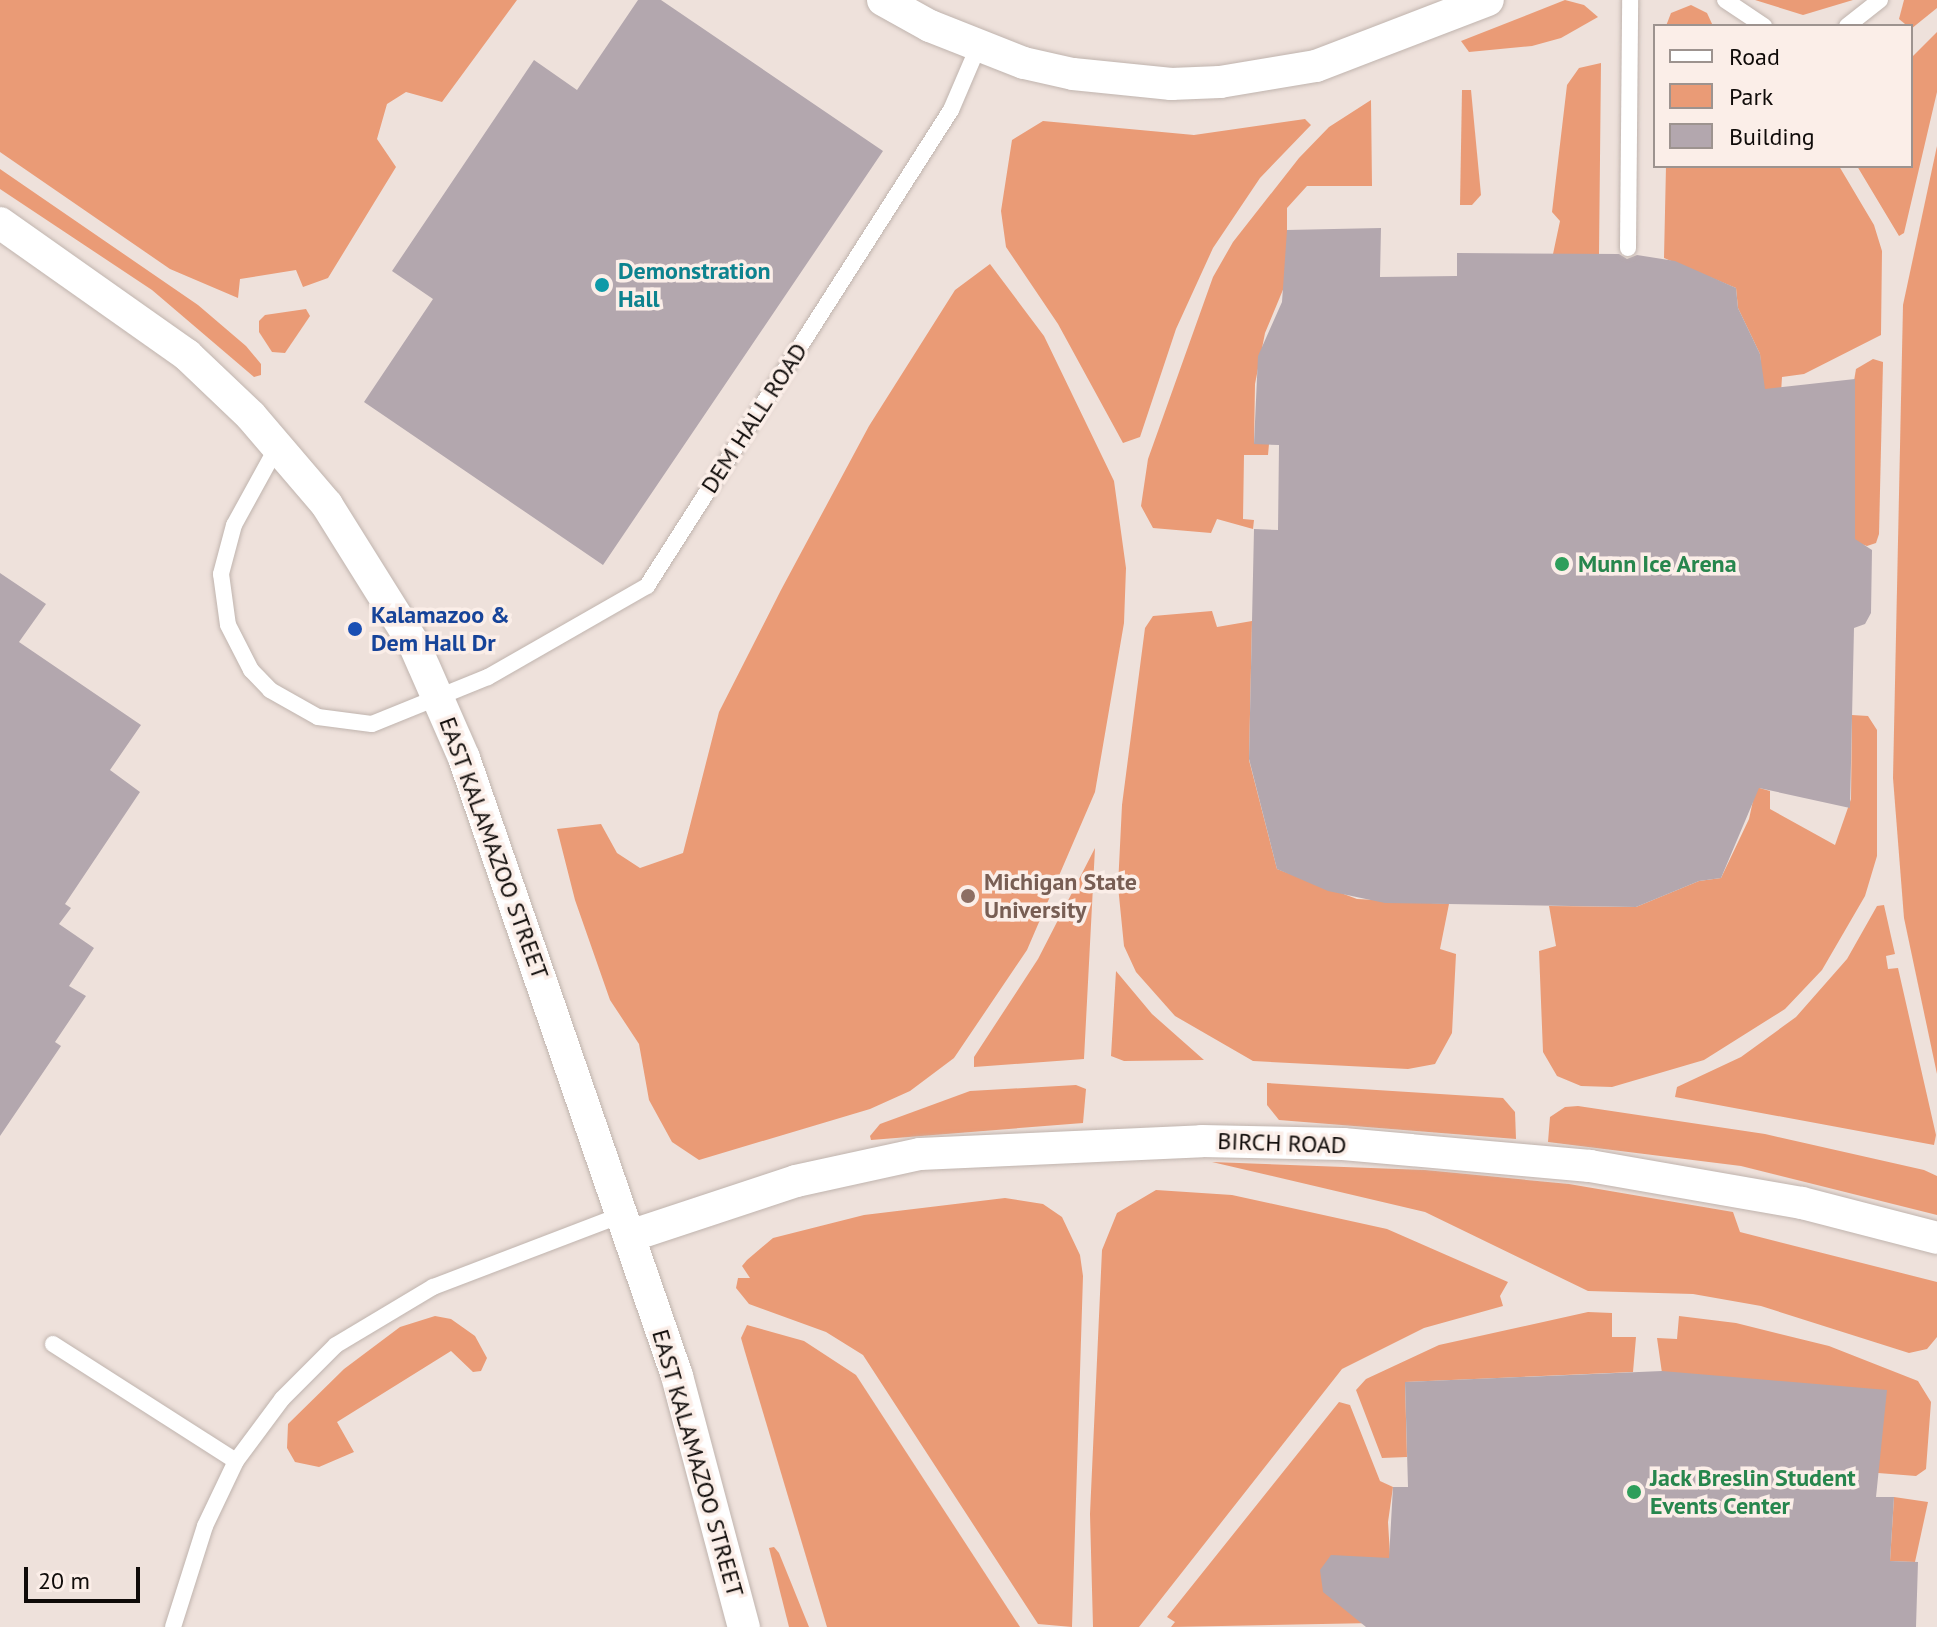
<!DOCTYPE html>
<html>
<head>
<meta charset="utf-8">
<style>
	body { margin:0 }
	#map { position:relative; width:1937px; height:1627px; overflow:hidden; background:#eee1db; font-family:"PT Sans",sans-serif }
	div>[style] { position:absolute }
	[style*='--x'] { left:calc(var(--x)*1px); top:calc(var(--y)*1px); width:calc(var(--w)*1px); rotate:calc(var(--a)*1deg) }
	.green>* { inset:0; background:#ea9b76 }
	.building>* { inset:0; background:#b3a7ae }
	.roads { filter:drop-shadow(0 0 2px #c0b4ae) drop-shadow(0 0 2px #c0b4ae) }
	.service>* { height:16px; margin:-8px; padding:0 8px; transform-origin:8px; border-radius:8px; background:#fff }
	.minor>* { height:32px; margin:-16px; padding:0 16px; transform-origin:16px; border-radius:16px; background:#fff }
	.dots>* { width:22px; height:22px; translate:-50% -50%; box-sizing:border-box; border:4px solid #fbeee8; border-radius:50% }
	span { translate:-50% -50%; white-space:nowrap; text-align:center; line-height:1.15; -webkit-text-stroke:7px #fbeee8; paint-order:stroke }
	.culture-label { font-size:24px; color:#0d838f; font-weight:700 }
	.left { translate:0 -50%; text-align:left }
	.street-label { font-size:24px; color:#0f0b09 }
	.leisure-label { font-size:24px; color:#27864d; font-weight:700 }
	.transit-label { font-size:24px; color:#164399; font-weight:700 }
	.education-label { font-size:24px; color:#785e54; font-weight:700 }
	.legend { position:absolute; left:1653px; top:24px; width:260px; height:144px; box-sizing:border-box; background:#fbeee8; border:2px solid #9d938f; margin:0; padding:10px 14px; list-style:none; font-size:24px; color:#0f0b09 }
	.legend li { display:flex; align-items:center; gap:16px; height:40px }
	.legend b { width:40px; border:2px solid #9d938f }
	.scale { position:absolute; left:24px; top:1567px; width:116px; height:36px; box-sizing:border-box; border:4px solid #0f0b09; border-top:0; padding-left:10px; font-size:24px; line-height:28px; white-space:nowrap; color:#0f0b09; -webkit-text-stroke:6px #fbeee8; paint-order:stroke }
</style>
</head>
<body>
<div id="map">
	<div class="green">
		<div style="clip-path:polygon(0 0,517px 0,442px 102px,406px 92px,387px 104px,377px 139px,396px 167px,328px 278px,303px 287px,296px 270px,240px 279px,238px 298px,170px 269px,0 152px)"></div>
		<div style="clip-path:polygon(1565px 0,1584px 5px,1598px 17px,1561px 38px,1532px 46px,1469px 52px,1461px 41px)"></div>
		<div style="clip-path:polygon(1755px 0,1853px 0,1803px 15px)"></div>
		<div style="clip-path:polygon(1904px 0,1937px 0,1937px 8px,1911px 29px,1899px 19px)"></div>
		<div style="clip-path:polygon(1691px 5px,1707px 13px,1713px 26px,1666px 26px,1671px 13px)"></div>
		<div style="clip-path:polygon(1937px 32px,1937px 92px,1904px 233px,1899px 236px,1857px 166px,1911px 166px,1911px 58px)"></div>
		<div style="clip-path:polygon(1601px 63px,1599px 254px,1553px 254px,1560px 221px,1552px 212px,1567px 85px,1579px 68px)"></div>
		<div style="clip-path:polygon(1462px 90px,1471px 90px,1481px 195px,1472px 205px,1460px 205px)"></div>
		<div style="clip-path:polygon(1371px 100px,1372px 186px,1307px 186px,1287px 208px,1287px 280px,1265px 333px,1255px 384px,1254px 443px,1269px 444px,1268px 455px,1244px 455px,1243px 519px,1254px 520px,1253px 529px,1217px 519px,1211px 533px,1153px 528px,1141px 506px,1148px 459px,1213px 277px,1233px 242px,1299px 158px,1329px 127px)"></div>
		<div style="clip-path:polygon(1305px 119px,1311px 125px,1260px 178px,1213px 248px,1176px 329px,1140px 437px,1123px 443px,1058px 324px,1006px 247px,1001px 211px,1012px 140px,1043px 121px,1194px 135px)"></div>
		<div style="clip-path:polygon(1937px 146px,1937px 1074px,1904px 918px,1893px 778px,1903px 305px)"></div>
		<div style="clip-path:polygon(1666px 166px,1839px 166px,1874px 225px,1882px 251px,1881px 335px,1804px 374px,1782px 377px,1781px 393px,1763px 393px,1760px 354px,1738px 308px,1736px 288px,1664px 258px)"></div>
		<div style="clip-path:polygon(0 169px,198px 305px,246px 346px,261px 364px,261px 375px,254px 377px,152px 290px,0 189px)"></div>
		<div style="clip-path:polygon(990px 264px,1044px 336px,1114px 481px,1126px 568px,1124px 623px,1095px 792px,1027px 950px,954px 1058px,910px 1091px,870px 1109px,699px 1160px,672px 1142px,649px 1100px,639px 1044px,610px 1000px,575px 900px,557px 829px,601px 824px,617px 853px,640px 868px,683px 853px,719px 712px,781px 590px,869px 426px,955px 290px)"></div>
		<div style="clip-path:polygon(306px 309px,310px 316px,285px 353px,272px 352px,259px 332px,259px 321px,265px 315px)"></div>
		<div style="clip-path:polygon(1873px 359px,1883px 362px,1879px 534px,1876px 543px,1867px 546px,1855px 542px,1854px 381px,1856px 369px)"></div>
		<div style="clip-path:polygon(1212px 611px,1217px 627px,1252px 621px,1249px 760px,1277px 869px,1357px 899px,1449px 904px,1440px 949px,1456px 954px,1452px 1033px,1435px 1064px,1408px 1069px,1253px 1061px,1175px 1016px,1136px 972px,1124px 946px,1118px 886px,1122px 805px,1145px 628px,1153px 616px)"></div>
		<div style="clip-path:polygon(1852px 715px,1868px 716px,1877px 730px,1877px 856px,1865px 896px,1822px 970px,1785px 1009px,1704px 1060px,1612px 1087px,1581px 1086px,1557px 1076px,1543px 1052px,1539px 951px,1556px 946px,1549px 906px,1636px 907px,1699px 881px,1721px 878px,1749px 819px,1756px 787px,1770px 791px,1770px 809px,1835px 845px,1851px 799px)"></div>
		<div style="clip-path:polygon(1095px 848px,1084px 1059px,974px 1067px,974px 1057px,1038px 959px)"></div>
		<div style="clip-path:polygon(1884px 905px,1895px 954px,1886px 956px,1888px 969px,1898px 968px,1936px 1135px,1934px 1145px,1675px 1097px,1677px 1087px,1741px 1057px,1796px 1017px,1847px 959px,1877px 906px)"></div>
		<div style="clip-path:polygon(1116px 971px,1152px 1014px,1204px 1060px,1124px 1061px,1111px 1056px)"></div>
		<div style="clip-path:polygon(1267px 1083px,1503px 1098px,1515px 1112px,1516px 1139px,1279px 1120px,1267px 1105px)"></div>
		<div style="clip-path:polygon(1076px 1085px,1086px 1089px,1083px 1123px,871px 1140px,870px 1136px,880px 1124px,970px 1091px)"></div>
		<div style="clip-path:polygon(1578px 1106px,1765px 1134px,1924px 1170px,1937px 1176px,1937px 1215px,1741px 1166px,1548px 1142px,1550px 1117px,1565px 1107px)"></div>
		<div style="clip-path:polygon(1212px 1162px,1425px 1170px,1569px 1184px,1733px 1212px,1740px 1232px,1937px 1282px,1937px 1337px,1927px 1349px,1909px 1353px,1761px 1306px,1693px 1294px,1588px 1291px,1425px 1212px)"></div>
		<div style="clip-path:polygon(1156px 1190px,1232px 1195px,1387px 1229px,1508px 1282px,1500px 1296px,1503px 1306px,1424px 1328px,1342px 1369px,1139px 1627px,1093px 1627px,1090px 1514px,1102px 1250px,1117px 1213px)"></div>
		<div style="clip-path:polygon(1005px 1198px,1043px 1204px,1062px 1217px,1080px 1255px,1083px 1276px,1072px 1627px,1038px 1624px,863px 1355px,826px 1332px,749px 1304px,736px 1288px,738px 1278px,750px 1278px,742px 1266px,747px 1260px,773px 1238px,864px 1215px)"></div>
		<div style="clip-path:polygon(1588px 1312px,1612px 1313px,1612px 1337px,1636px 1337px,1633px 1372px,1405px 1382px,1407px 1457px,1382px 1458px,1356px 1390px,1366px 1379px,1439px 1345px)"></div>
		<div style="clip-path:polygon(435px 1316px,451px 1319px,475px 1336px,487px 1358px,481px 1371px,473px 1372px,451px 1351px,337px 1422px,354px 1452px,319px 1467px,295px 1462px,287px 1448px,288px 1424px,344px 1369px,400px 1327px)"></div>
		<div style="clip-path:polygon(1679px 1316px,1736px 1323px,1829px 1346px,1918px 1381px,1931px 1402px,1926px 1469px,1916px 1476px,1878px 1473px,1662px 1373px,1657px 1338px,1677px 1339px)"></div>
		<div style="clip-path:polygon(747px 1325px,804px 1341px,856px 1375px,1020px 1627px,827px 1627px,745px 1352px,741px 1338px)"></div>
		<div style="clip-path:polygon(1339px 1402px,1350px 1405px,1380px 1481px,1393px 1487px,1388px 1522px,1392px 1588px,1374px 1623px,1171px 1627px,1175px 1622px,1167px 1617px)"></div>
		<div style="clip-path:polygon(1894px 1497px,1928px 1502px,1915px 1562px,1890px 1561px)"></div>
		<div style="clip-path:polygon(774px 1547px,779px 1553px,809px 1627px,789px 1627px,769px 1548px)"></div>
	</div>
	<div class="building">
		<div style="clip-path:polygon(638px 0,661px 0,883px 151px,603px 565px,364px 402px,433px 299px,392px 271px,534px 60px,577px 90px)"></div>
		<div style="clip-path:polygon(1381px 228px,1380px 277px,1457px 276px,1457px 253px,1619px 254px,1627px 259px,1637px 255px,1675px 261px,1736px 288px,1738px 308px,1760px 354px,1765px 389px,1855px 379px,1855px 539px,1872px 550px,1871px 613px,1865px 624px,1854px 628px,1850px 808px,1759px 788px,1721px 878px,1699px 881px,1636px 907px,1385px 903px,1328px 891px,1277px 869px,1249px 759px,1254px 529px,1278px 530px,1279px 445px,1254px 444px,1258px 356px,1282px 302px,1287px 230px)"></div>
		<div style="clip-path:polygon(0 573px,46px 604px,19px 642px,141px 725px,110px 770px,140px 792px,65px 904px,71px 908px,59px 924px,94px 948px,69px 986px,86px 996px,55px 1042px,61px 1046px,0 1136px)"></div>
		<div style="clip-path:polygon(1662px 1371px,1887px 1390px,1876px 1497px,1894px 1497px,1890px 1561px,1918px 1562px,1916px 1627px,1366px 1627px,1323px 1592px,1320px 1570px,1331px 1555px,1389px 1558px,1393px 1487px,1408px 1487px,1405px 1382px)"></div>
	</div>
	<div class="roads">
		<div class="service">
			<div style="--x:1725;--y:0;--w:47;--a:33.7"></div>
			<div style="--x:1847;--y:26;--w:42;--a:-38.2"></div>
			<div style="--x:1628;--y:248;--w:248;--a:-89.5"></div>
			<div style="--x:278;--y:445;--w:91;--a:118.8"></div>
			<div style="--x:234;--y:525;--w:51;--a:104.9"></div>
			<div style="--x:221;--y:574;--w:51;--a:82.2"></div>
			<div style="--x:228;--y:625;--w:51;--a:62.9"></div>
			<div style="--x:251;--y:670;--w:28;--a:46"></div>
			<div style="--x:270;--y:690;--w:55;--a:29.4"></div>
			<div style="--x:318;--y:717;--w:54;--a:7.4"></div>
			<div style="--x:372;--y:724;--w:125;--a:-22.1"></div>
			<div style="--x:488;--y:677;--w:183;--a:-29.8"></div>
			<div style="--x:647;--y:586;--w:565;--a:-57.44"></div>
			<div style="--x:951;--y:110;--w:69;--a:-66.8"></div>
			<div style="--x:53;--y:1344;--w:217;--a:32.6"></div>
			<div style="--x:173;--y:1627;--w:106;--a:-72.4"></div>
			<div style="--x:205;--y:1526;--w:72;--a:-64.5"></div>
			<div style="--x:236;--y:1461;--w:77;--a:-53.4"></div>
			<div style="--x:282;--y:1399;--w:76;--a:-45"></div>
			<div style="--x:336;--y:1345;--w:113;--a:-30.9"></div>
			<div style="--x:433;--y:1287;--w:202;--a:-20.9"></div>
		</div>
		<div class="minor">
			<div style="--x:883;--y:0;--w:54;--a:29"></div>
			<div style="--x:930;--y:26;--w:101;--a:21.5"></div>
			<div style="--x:1024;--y:63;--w:50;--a:12.7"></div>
			<div style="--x:1073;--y:74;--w:99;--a:5.8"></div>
			<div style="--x:1171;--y:84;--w:49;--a:-2.3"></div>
			<div style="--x:1220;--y:82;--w:97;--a:-9.5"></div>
			<div style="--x:1316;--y:66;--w:184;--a:-21"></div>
			<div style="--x:0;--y:223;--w:229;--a:35.2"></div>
			<div style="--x:187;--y:355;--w:88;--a:43.6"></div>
			<div style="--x:251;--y:416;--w:117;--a:49.5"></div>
			<div style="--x:327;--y:505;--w:164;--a:58"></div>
			<div style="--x:414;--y:644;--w:124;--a:66.3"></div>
			<div style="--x:464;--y:758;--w:654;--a:70.98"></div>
			<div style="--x:677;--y:1376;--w:260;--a:75.1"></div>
			<div style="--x:630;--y:1236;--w:175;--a:-18.3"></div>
			<div style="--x:796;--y:1181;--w:127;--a:-12.3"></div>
			<div style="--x:920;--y:1154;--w:282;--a:-2.6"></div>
			<div style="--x:1202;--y:1141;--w:141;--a:1.2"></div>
			<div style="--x:1343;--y:1144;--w:248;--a:5.1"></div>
			<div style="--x:1590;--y:1166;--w:215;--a:9.9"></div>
			<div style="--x:1802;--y:1203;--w:139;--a:14.5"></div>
		</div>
	</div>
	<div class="dots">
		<div style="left:602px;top:285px;background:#0f9aa8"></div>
		<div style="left:1562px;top:564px;background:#2e9e5b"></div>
		<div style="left:355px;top:629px;background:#1a4fb4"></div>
		<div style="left:968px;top:896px;background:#8d6e63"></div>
		<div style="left:1634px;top:1492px;background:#2e9e5b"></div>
	</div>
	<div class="culture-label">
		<span class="left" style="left:618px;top:285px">Demonstration<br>Hall</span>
	</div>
	<div class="street-label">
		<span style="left:754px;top:418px;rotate:-57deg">DEM HALL ROAD</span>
		<span style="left:494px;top:848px;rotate:70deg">EAST KALAMAZOO STREET</span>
		<span style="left:1282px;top:1143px;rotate:2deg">BIRCH ROAD</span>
		<span style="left:698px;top:1463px;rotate:74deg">EAST KALAMAZOO STREET</span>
	</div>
	<div class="leisure-label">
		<span class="left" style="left:1578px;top:564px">Munn Ice Arena</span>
		<span class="left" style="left:1650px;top:1492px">Jack Breslin Student<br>Events Center</span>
	</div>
	<div class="transit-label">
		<span class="left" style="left:371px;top:629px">Kalamazoo &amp;<br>Dem Hall Dr</span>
	</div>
	<div class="education-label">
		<span class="left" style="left:984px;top:896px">Michigan State<br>University</span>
	</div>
	<ul class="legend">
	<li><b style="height:10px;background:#fff"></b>Road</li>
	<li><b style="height:22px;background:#ea9b76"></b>Park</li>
	<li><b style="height:22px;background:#b3a7ae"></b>Building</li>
	</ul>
	<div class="scale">20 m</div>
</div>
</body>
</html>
